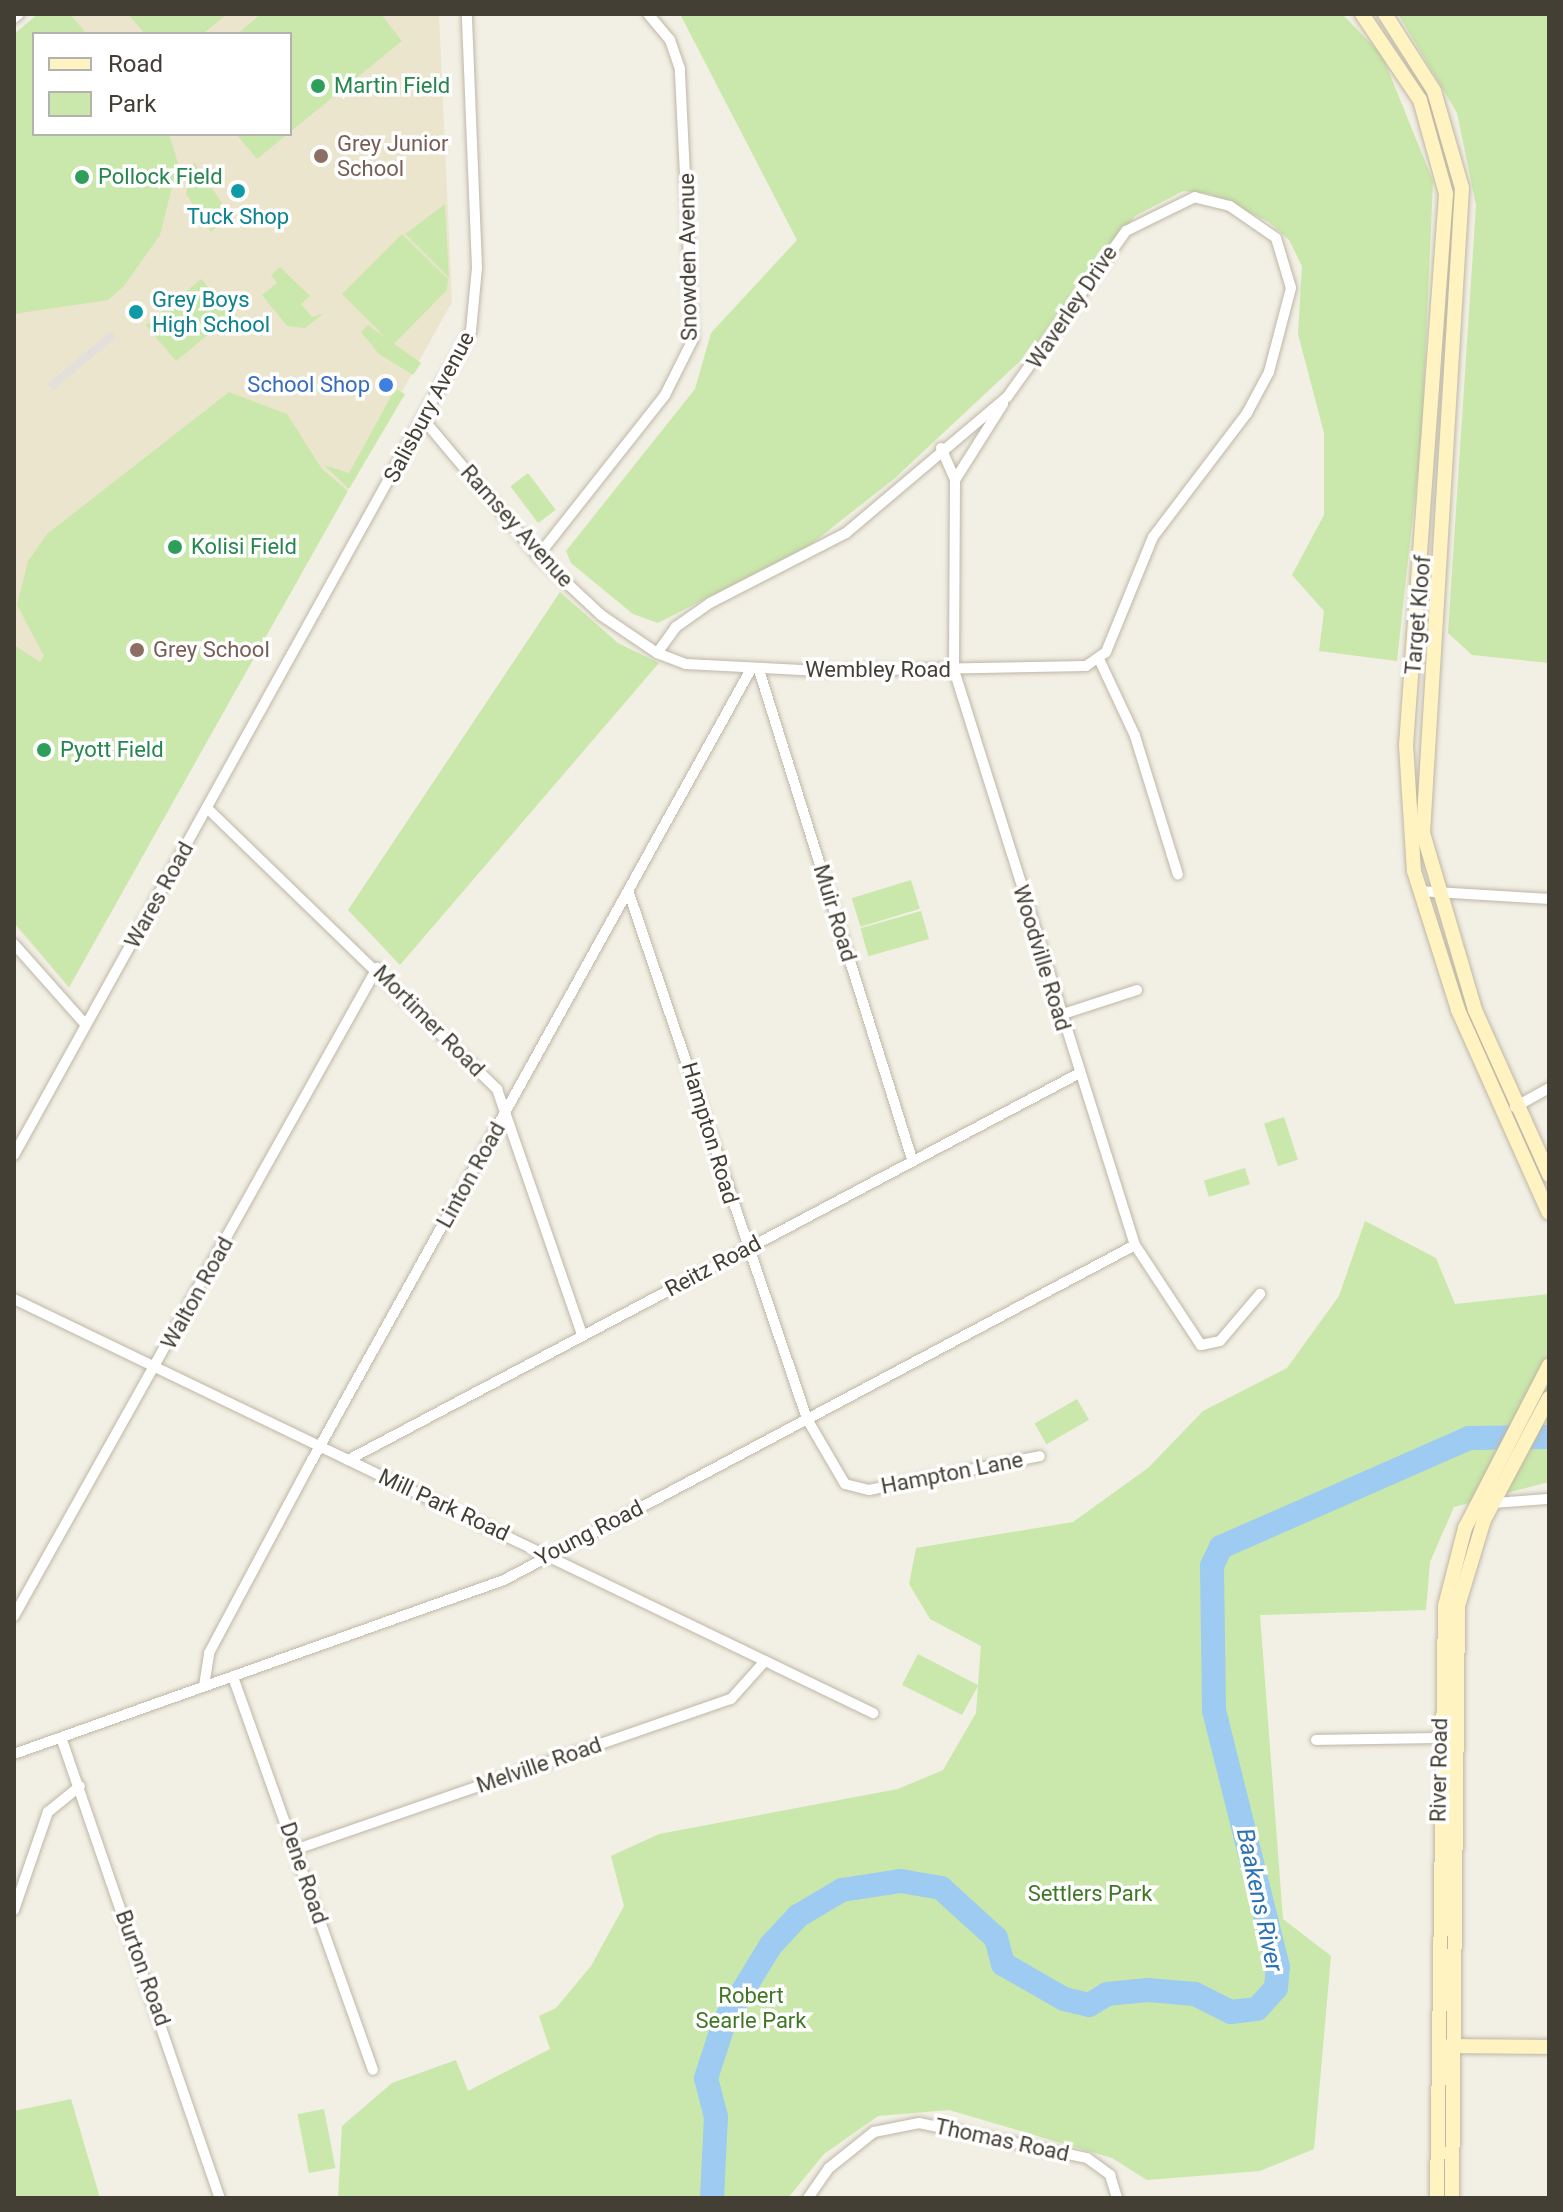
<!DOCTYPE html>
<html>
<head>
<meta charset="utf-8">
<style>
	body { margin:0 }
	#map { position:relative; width:1563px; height:2212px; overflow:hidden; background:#f2efe4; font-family:Roboto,sans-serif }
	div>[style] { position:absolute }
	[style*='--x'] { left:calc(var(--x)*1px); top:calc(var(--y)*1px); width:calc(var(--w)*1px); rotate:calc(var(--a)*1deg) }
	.education>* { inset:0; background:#ece5cd }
	.green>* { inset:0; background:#cae8ab; transform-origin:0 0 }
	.parking>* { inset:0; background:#e3e0dc; transform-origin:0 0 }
	.river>* { height:24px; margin:-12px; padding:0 12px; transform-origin:12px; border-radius:12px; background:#9ecbf1 }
	.roads { filter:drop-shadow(0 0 2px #beb7a6) drop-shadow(0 0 2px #beb7a6) }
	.street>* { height:10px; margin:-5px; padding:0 5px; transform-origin:5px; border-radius:5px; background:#fff }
	.secondary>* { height:14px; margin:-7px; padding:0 7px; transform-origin:7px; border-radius:7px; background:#fff3c1 }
	.dots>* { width:22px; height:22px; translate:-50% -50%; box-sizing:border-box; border:4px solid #fff; border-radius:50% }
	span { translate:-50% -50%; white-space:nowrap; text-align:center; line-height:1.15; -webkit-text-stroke:7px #fff; paint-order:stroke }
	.leisure-label { font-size:22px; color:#27864d }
	.left { translate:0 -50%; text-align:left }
	.education-label { font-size:22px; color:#785e54 }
	.culture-label { font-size:22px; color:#0d838f }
	.street-label { font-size:22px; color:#443f34 }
	.shop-label { font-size:22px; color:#366cbe }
	.right { translate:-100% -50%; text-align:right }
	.park-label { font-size:22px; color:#417726 }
	.water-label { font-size:24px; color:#2b72b2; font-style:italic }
	.frame { position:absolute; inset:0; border:16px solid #443f34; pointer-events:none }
	.legend { position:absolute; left:32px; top:32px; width:260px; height:104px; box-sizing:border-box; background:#fff; border:2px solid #b4b2ae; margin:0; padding:10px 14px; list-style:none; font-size:24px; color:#443f34 }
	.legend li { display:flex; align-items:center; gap:16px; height:40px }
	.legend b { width:40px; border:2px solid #b4b2ae }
</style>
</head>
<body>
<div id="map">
	<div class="education">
		<div style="clip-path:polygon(evenodd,38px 14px,439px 14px,452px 302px,69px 988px,14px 924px,14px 34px,38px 14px,34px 34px,290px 34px,290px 134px,34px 134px,34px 34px)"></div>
	</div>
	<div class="green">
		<div style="clip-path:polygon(38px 14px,70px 14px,87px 34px,34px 34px,34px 134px,169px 134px,178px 163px,160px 235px,124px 286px,108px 300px,14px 314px,14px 34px)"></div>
		<div style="clip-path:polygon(128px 14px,227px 14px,203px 34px,145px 34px)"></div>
		<div style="clip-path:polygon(261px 14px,381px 14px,402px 41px,290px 132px,290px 34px,237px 34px)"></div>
		<div style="clip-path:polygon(680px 14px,1342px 14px,1382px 55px,1433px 181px,1422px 433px,1397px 661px,1319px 651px,1324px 611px,1292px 575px,1324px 515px,1324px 433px,1298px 334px,1302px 266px,1289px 240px,1269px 222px,1211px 194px,1183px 191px,1135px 216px,1048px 335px,895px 478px,810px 545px,658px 623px,633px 614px,571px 563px,566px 551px,695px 389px,711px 333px,797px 240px)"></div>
		<div style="clip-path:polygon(1398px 14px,1549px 14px,1549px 663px,1472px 655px,1448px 633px,1476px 205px,1457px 113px)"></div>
		<div style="clip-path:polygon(236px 134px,288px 134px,257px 159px)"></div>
		<div style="clip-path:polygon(194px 162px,222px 203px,223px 220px,211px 232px,186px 194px)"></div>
		<div style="clip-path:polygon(445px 204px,449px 278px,405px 234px)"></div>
		<div style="clip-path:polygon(402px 234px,448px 279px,447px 290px,393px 345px,342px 294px)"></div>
		<div style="clip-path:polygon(280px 267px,310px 296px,301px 304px,312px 317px,324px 313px,305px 328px,287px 326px,262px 295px,277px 283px,271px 275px)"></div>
		<div style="left:201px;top:279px;width:47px;height:72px;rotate:50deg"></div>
		<div style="clip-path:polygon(368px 325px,421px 363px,413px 375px,379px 354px,361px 332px)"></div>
		<div style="clip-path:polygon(395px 389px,405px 394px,349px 489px,324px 465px,349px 473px)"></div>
		<div style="clip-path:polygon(229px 392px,287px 414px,322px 469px,348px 491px,69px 987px,14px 922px,14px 645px,40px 662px,44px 656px,17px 605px,28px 561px,47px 534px)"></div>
		<div style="left:528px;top:473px;width:46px;height:22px;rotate:53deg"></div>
		<div style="clip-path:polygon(560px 592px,618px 643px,659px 663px,400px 965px,348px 910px)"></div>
		<div style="left:911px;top:880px;width:30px;height:62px;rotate:73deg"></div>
		<div style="left:921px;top:911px;width:29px;height:63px;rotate:74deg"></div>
		<div style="left:1284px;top:1117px;width:45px;height:21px;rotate:72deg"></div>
		<div style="left:1245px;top:1168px;width:17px;height:43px;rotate:73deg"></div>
		<div style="clip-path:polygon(1365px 1221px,1436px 1258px,1455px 1304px,1549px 1294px,1549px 1482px,1454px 1507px,1430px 1562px,1426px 1610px,1260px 1615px,1283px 1919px,1331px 1956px,1314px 2149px,1260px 2171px,1147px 2180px,1112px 2158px,949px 2110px,878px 2116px,824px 2154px,788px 2198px,338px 2198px,342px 2126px,392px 2083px,456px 2060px,468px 2091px,550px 2049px,539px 2016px,556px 2008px,591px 1966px,624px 1906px,611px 1856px,659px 1834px,898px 1789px,943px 1770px,976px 1713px,978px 1686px,962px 1715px,902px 1685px,918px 1654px,978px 1685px,981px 1646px,930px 1619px,909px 1584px,916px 1548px,1073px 1522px,1148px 1468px,1203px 1411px,1287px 1368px,1339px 1296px)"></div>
		<div style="left:1077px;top:1399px;width:24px;height:49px;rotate:60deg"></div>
		<div style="clip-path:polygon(71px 2099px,100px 2198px,14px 2198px,14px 2111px)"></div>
		<div style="left:324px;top:2109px;width:60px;height:27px;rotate:79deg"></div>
	</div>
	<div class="parking">
		<div style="left:111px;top:331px;width:8px;height:83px;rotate:50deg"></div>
	</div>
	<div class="river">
		<div style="--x:712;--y:2198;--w:81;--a:-87.2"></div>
		<div style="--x:716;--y:2117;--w:40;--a:-104.4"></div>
		<div style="--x:706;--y:2078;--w:61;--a:-71.9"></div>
		<div style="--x:725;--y:2020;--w:88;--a:-58.5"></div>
		<div style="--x:771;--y:1945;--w:40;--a:-47"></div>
		<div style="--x:798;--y:1916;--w:51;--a:-30.6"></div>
		<div style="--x:842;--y:1890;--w:60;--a:-8.7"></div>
		<div style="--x:901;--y:1881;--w:41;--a:9.9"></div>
		<div style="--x:941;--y:1888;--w:74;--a:42.3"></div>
		<div style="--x:996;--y:1938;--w:27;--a:75"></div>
		<div style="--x:1003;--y:1964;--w:70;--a:29.8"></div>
		<div style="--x:1064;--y:1999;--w:26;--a:13"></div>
		<div style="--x:1089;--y:2005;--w:21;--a:-31"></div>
		<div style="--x:1107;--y:1994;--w:41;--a:-5.6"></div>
		<div style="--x:1148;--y:1990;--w:47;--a:4.9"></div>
		<div style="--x:1195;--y:1994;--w:40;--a:26.6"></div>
		<div style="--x:1231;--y:2012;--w:26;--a:-7"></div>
		<div style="--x:1257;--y:2009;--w:28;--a:-48"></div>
		<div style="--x:1276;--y:1988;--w:21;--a:-85"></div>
		<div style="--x:1278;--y:1967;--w:265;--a:-104"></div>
		<div style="--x:1214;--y:1710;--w:144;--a:-90.8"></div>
		<div style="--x:1212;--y:1566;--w:21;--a:-65"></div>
		<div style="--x:1221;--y:1547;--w:271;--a:-23.7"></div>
		<div style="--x:1469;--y:1438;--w:80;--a:-0.7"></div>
	</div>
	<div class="roads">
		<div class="street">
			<div style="--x:14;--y:18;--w:6;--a:-39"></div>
			<div style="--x:424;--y:420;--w:177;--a:50"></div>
			<div style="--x:538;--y:556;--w:86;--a:43.1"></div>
			<div style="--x:601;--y:615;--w:68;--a:34.2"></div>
			<div style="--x:657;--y:653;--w:31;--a:21"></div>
			<div style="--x:686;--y:664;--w:135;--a:3"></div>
			<div style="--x:821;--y:671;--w:265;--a:-1.1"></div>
			<div style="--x:1086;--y:666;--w:24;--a:-35"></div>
			<div style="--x:1106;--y:652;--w:124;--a:-67.8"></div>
			<div style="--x:1153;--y:537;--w:156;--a:-52.8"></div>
			<div style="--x:1247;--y:413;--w:47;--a:-61.8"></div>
			<div style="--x:1269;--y:372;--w:87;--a:-75.3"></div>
			<div style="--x:1291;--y:288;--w:52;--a:-106.7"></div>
			<div style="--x:1276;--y:238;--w:56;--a:-145.2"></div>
			<div style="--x:1230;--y:206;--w:36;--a:-166"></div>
			<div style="--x:1195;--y:197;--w:77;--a:153.8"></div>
			<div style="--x:1126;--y:231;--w:204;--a:125.6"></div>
			<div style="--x:1007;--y:397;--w:211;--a:139.8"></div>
			<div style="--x:846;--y:533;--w:153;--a:152.8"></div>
			<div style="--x:710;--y:603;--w:42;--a:144.8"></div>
			<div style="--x:676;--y:627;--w:32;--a:126"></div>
			<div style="--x:941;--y:448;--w:35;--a:66"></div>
			<div style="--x:955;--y:480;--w:190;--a:90.3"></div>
			<div style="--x:954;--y:670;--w:603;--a:72.53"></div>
			<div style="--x:1135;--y:1245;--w:120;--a:56.6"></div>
			<div style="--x:1201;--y:1345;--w:19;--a:-12"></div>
			<div style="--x:1220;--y:1341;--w:62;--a:-49.6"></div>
			<div style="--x:955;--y:480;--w:90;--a:-57.7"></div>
			<div style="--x:538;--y:556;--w:205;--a:-51.7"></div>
			<div style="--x:665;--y:395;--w:63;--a:-63.4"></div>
			<div style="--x:693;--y:339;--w:270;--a:-92.8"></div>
			<div style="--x:680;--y:69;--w:31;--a:-109"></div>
			<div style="--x:670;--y:40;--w:34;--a:-130"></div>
			<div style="--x:1099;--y:659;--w:85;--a:64.9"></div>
			<div style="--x:1135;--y:736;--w:145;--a:72.8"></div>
			<div style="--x:759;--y:670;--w:509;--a:72.63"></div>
			<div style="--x:207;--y:808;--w:404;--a:44.1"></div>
			<div style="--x:497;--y:1089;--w:259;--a:70.9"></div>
			<div style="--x:1420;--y:891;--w:129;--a:3.5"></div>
			<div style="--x:629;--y:893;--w:555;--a:71.3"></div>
			<div style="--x:807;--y:1419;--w:75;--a:59.7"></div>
			<div style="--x:845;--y:1484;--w:25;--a:14"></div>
			<div style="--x:869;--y:1490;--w:174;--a:-11.2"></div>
			<div style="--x:14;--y:944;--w:108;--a:48.4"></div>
			<div style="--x:1060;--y:1015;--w:81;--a:-18"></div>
			<div style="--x:1515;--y:1107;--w:39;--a:-29"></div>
			<div style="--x:14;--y:1155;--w:942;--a:-60.99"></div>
			<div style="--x:471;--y:331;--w:63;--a:-84.6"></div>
			<div style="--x:477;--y:268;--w:254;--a:-92.3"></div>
			<div style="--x:14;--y:1299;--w:954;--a:25.73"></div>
			<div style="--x:348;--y:1460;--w:826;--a:-27.87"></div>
			<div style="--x:1494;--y:1503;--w:55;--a:-4.2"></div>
			<div style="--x:14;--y:1616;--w:743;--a:-60.74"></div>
			<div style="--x:233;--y:1677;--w:417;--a:70.4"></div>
			<div style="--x:204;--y:1686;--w:33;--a:-81"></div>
			<div style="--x:209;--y:1653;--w:214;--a:-61.9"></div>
			<div style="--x:310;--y:1464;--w:909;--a:-60.98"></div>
			<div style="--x:62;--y:1740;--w:484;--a:71"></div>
			<div style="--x:1316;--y:1740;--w:133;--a:-0.9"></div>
			<div style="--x:14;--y:1754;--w:520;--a:-19.55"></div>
			<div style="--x:504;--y:1580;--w:714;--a:-27.96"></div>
			<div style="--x:297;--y:1849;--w:459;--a:-19.1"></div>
			<div style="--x:731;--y:1699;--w:51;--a:-48.2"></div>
			<div style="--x:14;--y:1910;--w:104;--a:-70.9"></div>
			<div style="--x:48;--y:1812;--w:41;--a:-39.1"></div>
			<div style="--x:808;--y:2198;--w:37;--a:-55"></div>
			<div style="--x:829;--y:2168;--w:58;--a:-38.7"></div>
			<div style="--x:874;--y:2132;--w:46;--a:-11.3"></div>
			<div style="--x:919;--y:2123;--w:172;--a:11.8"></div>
			<div style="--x:1087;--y:2158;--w:29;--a:36"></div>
			<div style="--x:1110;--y:2175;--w:24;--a:73"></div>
		</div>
		<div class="secondary">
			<div style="--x:1362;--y:14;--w:104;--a:56"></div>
			<div style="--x:1420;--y:100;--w:98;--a:74.5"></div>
			<div style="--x:1446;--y:194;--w:552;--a:94.15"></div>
			<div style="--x:1406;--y:745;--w:126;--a:86.4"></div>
			<div style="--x:1414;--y:871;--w:146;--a:72.4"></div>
			<div style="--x:1458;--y:1010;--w:222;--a:65.9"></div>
			<div style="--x:1385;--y:14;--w:91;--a:57.5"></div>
			<div style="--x:1434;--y:91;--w:101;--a:73.9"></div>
			<div style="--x:1462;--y:188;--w:646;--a:93.46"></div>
			<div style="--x:1423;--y:833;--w:184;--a:73.6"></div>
			<div style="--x:1475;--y:1010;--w:181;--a:65.8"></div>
			<div style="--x:1449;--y:2046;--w:100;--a:0.6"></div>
			<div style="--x:1437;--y:2198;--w:592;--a:-89.23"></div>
			<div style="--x:1445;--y:1606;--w:81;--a:-75.6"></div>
			<div style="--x:1465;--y:1528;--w:183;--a:-62.7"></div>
			<div style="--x:1452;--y:2198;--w:592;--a:-89.42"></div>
			<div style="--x:1458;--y:1606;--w:90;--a:-73.2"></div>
			<div style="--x:1484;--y:1520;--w:138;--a:-62"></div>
		</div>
	</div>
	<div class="dots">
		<div style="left:318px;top:86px;background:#2e9e5b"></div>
		<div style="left:321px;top:156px;background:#8d6e63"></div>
		<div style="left:82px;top:177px;background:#2e9e5b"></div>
		<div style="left:238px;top:191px;background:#0f9aa8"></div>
		<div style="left:136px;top:312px;background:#0f9aa8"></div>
		<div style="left:386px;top:385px;background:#3f7fe0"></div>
		<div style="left:175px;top:547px;background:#2e9e5b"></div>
		<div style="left:137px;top:650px;background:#8d6e63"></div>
		<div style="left:44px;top:750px;background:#2e9e5b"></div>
	</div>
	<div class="leisure-label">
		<span class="left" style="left:334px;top:86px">Martin Field</span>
		<span class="left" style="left:98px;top:177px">Pollock Field</span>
		<span class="left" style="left:191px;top:547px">Kolisi Field</span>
		<span class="left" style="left:60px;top:750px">Pyott Field</span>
	</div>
	<div class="education-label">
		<span class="left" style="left:337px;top:156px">Grey Junior<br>School</span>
		<span class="left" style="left:153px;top:650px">Grey School</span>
	</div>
	<div class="culture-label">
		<span style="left:238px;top:217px">Tuck Shop</span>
		<span class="left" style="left:152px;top:312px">Grey Boys<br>High School</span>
	</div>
	<div class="street-label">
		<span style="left:688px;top:257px;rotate:-91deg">Snowden Avenue</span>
		<span style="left:1072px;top:307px;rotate:-56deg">Waverley Drive</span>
		<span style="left:429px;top:407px;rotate:-62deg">Salisbury Avenue</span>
		<span style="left:517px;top:526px;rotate:48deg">Ramsey Avenue</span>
		<span style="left:1418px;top:615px;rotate:-85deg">Target Kloof</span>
		<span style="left:878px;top:670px">Wembley Road</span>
		<span style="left:159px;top:895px;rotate:-61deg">Wares Road</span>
		<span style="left:835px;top:913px;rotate:73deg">Muir Road</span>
		<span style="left:1042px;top:958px;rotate:73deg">Woodville Road</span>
		<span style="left:429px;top:1021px;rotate:45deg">Mortimer Road</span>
		<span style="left:710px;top:1133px;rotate:73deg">Hampton Road</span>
		<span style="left:471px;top:1175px;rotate:-61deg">Linton Road</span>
		<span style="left:713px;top:1266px;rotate:-28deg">Reitz Road</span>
		<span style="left:197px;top:1293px;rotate:-61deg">Walton Road</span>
		<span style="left:952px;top:1473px;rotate:-11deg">Hampton Lane</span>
		<span style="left:444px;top:1505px;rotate:25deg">Mill Park Road</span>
		<span style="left:589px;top:1533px;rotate:-27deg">Young Road</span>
		<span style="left:539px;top:1765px;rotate:-19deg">Melville Road</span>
		<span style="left:1439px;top:1770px;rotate:-89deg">River Road</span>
		<span style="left:304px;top:1873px;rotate:71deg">Dene Road</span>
		<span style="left:143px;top:1968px;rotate:70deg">Burton Road</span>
		<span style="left:1002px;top:2140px;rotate:12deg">Thomas Road</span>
	</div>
	<div class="shop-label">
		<span class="right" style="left:370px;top:385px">School Shop</span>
	</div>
	<div class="park-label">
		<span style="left:1090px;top:1894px">Settlers Park</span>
		<span style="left:751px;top:2008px">Robert<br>Searle Park</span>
	</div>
	<div class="water-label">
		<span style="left:1259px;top:1900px;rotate:78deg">Baakens River</span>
	</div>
	<div class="frame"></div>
	<ul class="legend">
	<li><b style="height:10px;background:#fff3c1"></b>Road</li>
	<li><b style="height:22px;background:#cae8ab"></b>Park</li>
	</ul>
</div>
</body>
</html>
